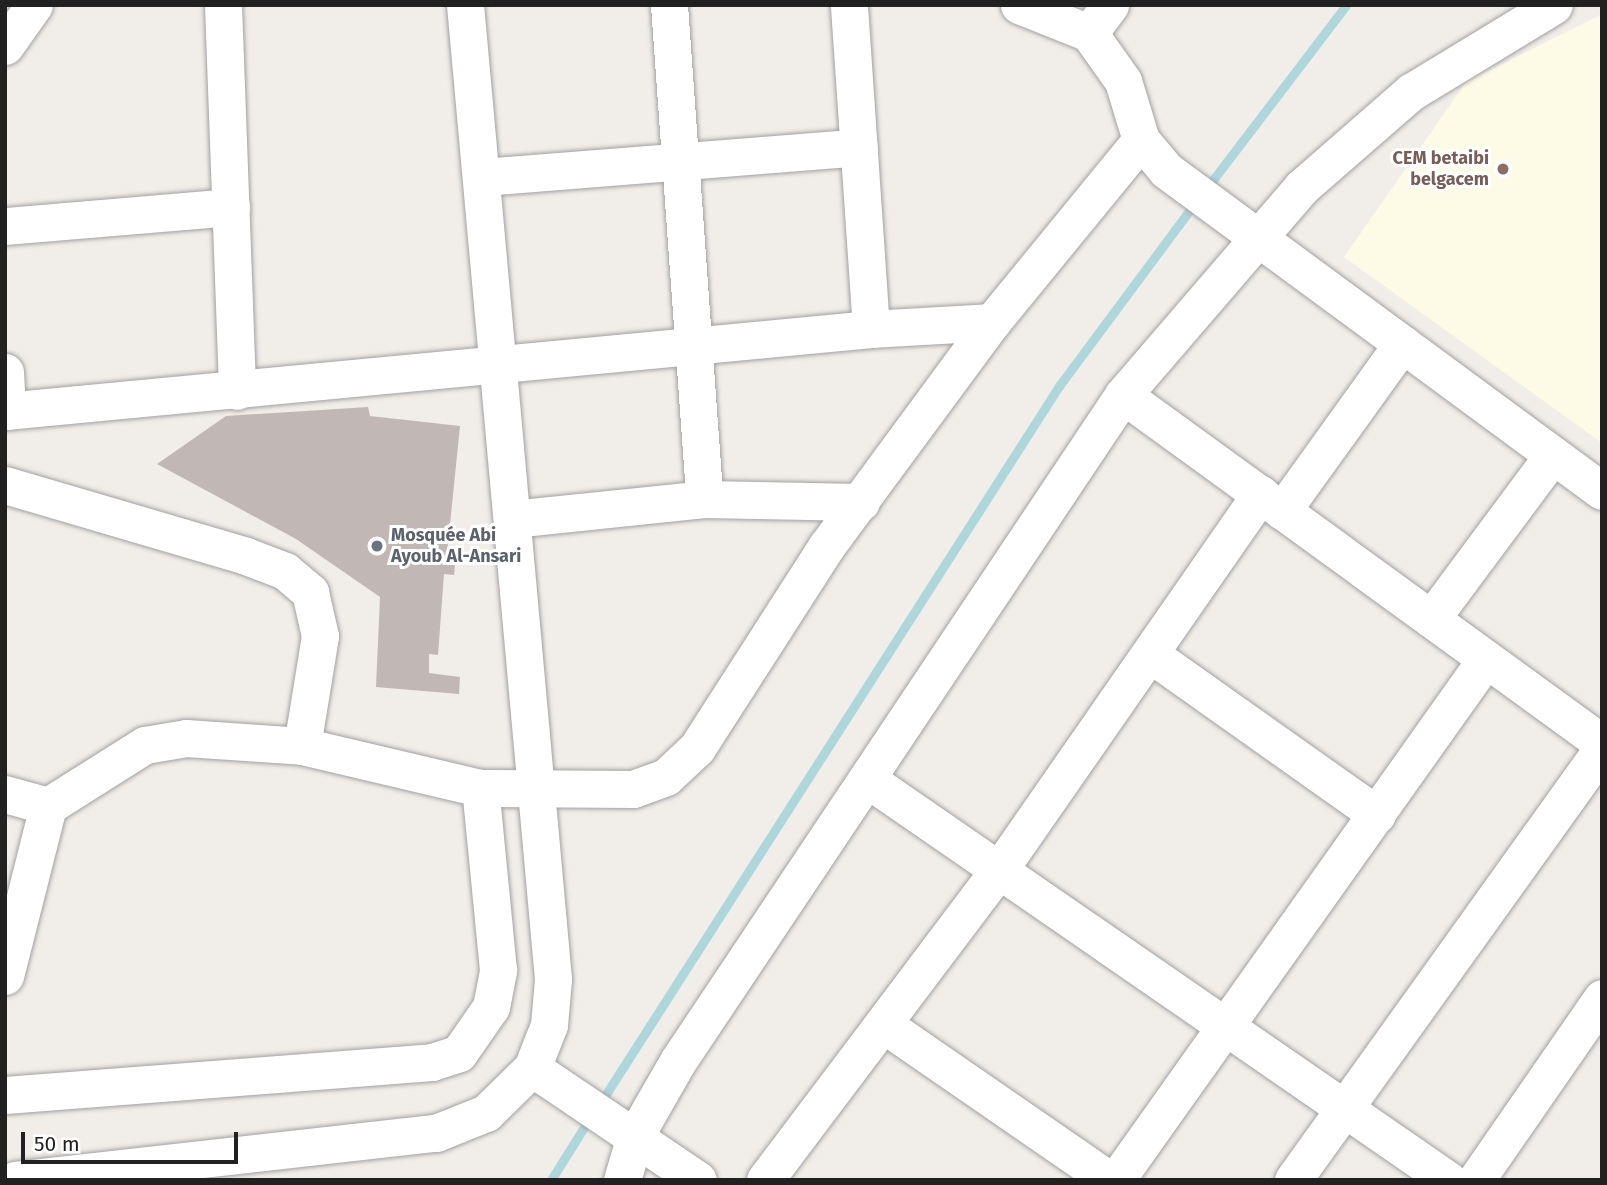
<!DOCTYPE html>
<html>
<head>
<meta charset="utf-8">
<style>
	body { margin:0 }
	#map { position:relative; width:1607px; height:1185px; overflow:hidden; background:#f1ede9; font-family:"Fira Sans",sans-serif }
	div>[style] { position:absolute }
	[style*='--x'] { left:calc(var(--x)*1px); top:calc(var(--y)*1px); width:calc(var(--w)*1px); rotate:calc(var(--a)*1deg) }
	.education>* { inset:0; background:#fdfae5 }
	.stream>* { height:9px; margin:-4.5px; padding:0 4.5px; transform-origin:4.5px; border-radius:4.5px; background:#add7db }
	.building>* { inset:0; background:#c1b8b5 }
	.roads { filter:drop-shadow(0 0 2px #a2a2a2) drop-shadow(0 0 2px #a2a2a2) }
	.minor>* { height:37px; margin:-18.5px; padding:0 18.5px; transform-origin:18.5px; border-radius:18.5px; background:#fff }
	.dots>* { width:19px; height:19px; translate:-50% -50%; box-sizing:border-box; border:4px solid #fff; border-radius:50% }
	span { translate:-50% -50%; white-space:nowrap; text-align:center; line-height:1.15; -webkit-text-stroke:6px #fff; paint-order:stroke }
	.education-label { font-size:18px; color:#785e54; font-weight:700 }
	.right { translate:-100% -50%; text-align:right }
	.worship-label { font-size:18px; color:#5b616d; font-weight:700 }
	.left { translate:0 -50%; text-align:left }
	.frame { position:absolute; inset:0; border:7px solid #212121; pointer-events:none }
	.scale { position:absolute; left:21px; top:1132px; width:217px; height:32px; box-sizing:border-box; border:4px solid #212121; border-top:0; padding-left:9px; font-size:21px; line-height:24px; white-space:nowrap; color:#212121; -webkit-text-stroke:5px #fff; paint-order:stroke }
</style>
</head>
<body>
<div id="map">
	<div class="education">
		<div style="clip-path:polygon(1602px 14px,1602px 443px,1344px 257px,1466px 82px)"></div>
	</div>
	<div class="stream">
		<div style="--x:1206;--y:189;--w:231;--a:-52.7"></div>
		<div style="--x:599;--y:1105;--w:854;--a:-57.39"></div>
		<div style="--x:1059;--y:386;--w:228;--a:-53.4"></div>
		<div style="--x:551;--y:1180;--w:75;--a:-58"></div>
	</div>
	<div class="building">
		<div style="clip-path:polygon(368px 407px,370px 416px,460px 426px,447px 554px,456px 554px,454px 575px,444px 574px,438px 655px,429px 654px,429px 673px,460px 677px,459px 694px,376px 687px,380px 597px,296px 539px,157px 464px,226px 416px)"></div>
	</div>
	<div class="roads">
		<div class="minor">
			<div style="--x:223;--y:5;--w:386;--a:87.9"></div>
			<div style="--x:669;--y:5;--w:495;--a:85.9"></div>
			<div style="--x:1019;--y:5;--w:75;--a:21.8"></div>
			<div style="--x:1089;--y:33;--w:59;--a:54.7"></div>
			<div style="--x:1123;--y:81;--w:62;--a:73"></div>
			<div style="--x:1141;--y:140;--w:39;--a:50"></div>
			<div style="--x:1166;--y:170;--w:541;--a:36.36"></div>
			<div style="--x:1089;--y:33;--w:35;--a:-53"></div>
			<div style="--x:5;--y:46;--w:50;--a:-54.7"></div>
			<div style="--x:482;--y:177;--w:378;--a:-4.5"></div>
			<div style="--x:5;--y:226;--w:227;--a:-4.8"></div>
			<div style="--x:871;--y:329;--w:121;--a:-3.3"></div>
			<div style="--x:5;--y:372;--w:39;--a:87"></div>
			<div style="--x:1123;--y:395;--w:592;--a:36"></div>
			<div style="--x:5;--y:411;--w:870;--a:-5.41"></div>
			<div style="--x:871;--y:329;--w:325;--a:-93.9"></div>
			<div style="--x:5;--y:485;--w:251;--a:16.4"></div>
			<div style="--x:246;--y:556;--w:42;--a:21"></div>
			<div style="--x:285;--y:571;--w:33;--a:40"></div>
			<div style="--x:310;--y:592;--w:45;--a:77.2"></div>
			<div style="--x:320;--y:636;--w:111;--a:99.3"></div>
			<div style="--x:1282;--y:511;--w:206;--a:-54.3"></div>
			<div style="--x:512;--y:519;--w:193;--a:-5.9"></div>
			<div style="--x:704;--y:499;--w:157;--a:1.1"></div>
			<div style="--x:1431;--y:619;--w:204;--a:-53.4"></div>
			<div style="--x:1150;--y:654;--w:278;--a:35.3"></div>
			<div style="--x:867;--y:779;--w:706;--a:34.61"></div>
			<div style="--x:5;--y:794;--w:45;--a:15.6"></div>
			<div style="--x:48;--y:806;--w:115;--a:-32.2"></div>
			<div style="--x:145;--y:745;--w:42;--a:-9.7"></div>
			<div style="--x:186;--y:738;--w:116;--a:3.9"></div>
			<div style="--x:302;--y:746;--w:183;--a:13.3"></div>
			<div style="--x:480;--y:788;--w:153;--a:0.4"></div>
			<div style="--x:633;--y:789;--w:35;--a:-20"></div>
			<div style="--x:666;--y:777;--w:42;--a:-43.1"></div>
			<div style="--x:697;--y:748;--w:239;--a:-57.3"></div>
			<div style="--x:826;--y:547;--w:280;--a:-53.6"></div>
			<div style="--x:992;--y:322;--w:235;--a:-50.7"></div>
			<div style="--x:5;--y:976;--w:175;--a:-75.8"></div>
			<div style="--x:883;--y:1024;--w:275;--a:34.6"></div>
			<div style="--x:532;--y:1068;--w:200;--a:34"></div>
			<div style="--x:5;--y:1095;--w:428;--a:-4.4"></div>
			<div style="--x:432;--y:1062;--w:28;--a:-18"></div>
			<div style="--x:459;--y:1053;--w:56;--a:-55.2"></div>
			<div style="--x:491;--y:1007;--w:38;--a:-79"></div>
			<div style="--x:498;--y:970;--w:183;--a:-95.6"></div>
			<div style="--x:15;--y:1180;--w:424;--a:-6.4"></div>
			<div style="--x:436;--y:1133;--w:54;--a:-21.8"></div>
			<div style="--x:486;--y:1113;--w:64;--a:-44.4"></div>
			<div style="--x:532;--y:1068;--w:46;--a:-68.4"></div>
			<div style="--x:549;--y:1025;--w:46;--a:-85"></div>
			<div style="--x:553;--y:979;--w:978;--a:-95.16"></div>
			<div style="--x:622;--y:1180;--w:46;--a:-73.5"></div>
			<div style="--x:635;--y:1136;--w:86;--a:-60.2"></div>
			<div style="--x:678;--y:1061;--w:801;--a:-56.25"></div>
			<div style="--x:1123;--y:395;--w:274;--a:-49.3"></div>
			<div style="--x:1302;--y:187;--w:145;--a:-41.1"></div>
			<div style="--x:1411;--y:92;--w:167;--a:-31.3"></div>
			<div style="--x:765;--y:1180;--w:388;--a:-53"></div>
			<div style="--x:999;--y:870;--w:458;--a:-55.2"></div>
			<div style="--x:1116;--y:1180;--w:639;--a:-54.62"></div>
			<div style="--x:1293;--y:1180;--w:530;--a:-54.36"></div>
			<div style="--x:1476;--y:1180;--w:221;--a:-55.3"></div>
		</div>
	</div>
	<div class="dots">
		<div style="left:1503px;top:169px;background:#8d6e63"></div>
		<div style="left:377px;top:546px;background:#6b7280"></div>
	</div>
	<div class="education-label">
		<span class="right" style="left:1489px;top:169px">CEM betaibi<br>belgacem</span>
	</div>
	<div class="worship-label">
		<span class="left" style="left:391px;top:546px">Mosquée Abi<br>Ayoub Al-Ansari</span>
	</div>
	<div class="frame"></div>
	<div class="scale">50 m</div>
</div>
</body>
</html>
